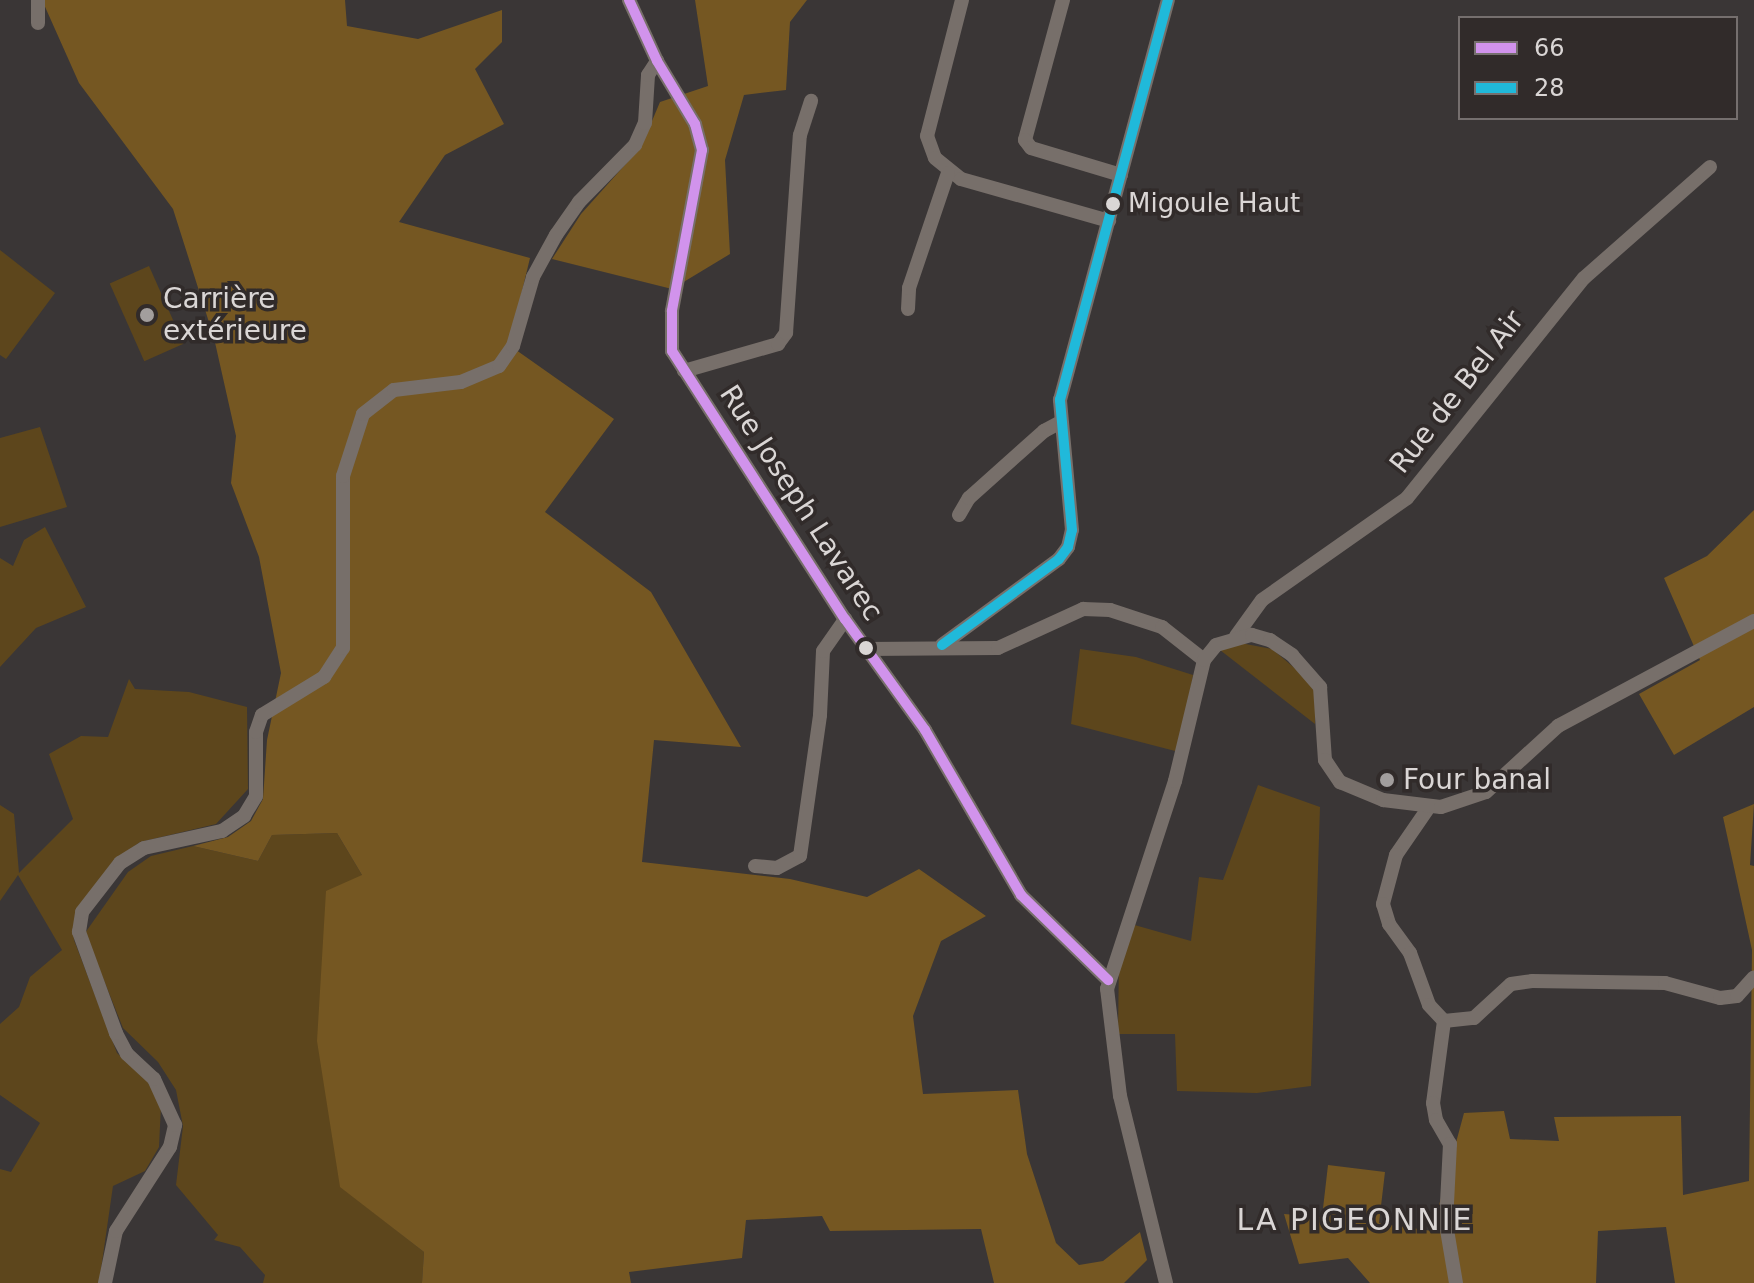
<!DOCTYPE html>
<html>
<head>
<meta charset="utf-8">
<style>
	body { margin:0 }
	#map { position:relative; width:1754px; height:1283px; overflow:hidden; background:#3a3636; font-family:"DejaVu Sans",sans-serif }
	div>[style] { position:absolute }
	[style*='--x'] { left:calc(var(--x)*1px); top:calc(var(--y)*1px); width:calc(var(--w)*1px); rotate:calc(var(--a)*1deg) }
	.green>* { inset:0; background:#5d461c; transform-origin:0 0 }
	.forest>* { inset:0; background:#755722 }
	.minor>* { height:14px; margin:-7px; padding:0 7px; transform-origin:7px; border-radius:7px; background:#776f6a }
	.bus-1>* { height:10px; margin:-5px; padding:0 5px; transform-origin:5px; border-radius:5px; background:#d193ec }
	.bus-2>* { height:10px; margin:-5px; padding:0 5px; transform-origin:5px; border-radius:5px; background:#20b9da }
	.dots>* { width:22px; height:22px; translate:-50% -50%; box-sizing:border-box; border:4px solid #312b2a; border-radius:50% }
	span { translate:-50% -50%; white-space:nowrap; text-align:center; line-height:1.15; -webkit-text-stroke:7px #312b2a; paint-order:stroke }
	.bus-label { font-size:26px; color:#dad6d5 }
	.left { translate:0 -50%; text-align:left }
	.poi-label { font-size:28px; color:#dad6d5 }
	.street-label { font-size:28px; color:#dad6d5 }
	.neighbourhood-label { font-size:30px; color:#dad6d5; letter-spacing:2px }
	.legend { position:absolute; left:1458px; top:16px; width:280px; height:104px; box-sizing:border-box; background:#312b2a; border:2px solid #756f6e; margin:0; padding:10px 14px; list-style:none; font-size:24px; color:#dad6d5 }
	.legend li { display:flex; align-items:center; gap:16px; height:40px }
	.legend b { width:40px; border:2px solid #756f6e }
</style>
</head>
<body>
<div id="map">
	<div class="green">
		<div style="clip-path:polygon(0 250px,55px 293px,6px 359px,0 355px)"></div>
		<div style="left:149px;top:266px;width:85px;height:43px;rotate:66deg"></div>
		<div style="clip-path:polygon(40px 427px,67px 507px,0 527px,0 438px)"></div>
		<div style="clip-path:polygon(45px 527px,86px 607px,36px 628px,0 667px,0 558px,13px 566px,24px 540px)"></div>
		<div style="clip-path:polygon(1235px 642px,1272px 649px,1304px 676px,1315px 689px,1315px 724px,1220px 650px)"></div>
		<div style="clip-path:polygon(1080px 649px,1136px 657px,1193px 675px,1179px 752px,1071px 724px)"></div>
		<div style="clip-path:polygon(129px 679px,135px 689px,189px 692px,247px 707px,248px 789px,216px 824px,140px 842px,116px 859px,73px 925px,74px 940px,117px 1053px,151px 1085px,161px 1105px,159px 1147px,145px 1171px,113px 1186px,99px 1283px,0 1283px,0 1169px,11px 1172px,40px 1123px,0 1095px,0 1024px,19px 1007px,30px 977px,62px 950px,18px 875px,0 901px,0 805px,14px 814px,19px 873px,73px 819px,49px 754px,81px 736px,108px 737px)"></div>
		<div style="clip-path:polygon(1258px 785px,1320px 807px,1311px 1086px,1257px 1093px,1177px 1091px,1175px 1034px,1118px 1034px,1119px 959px,1131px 924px,1191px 941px,1199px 877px,1223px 880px)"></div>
		<div style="clip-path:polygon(337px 833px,362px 875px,340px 1186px,424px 1252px,422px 1283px,263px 1283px,265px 1275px,240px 1247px,214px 1240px,218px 1235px,176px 1185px,183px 1126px,176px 1090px,158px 1062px,123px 1028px,85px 933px,128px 872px,151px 856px,193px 846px,258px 861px,272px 835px)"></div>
	</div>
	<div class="forest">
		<div style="clip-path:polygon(42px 0,345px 0,347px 26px,418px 39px,502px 10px,502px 42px,475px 69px,504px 124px,445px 155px,399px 222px,530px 258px,509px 345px,614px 419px,545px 512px,651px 592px,741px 747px,654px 740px,642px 862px,790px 879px,867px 897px,919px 869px,986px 916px,941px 941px,913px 1016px,923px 1094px,1018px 1090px,1027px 1154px,1056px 1243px,1079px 1265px,1103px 1261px,1140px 1232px,1147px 1260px,1124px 1283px,994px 1283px,981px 1229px,830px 1231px,822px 1216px,746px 1220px,742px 1258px,629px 1272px,631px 1283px,422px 1283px,424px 1252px,340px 1187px,317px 1041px,326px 891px,362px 875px,337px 833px,272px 835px,258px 861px,193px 846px,228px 837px,251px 821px,263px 799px,267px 740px,281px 673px,259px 557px,231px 483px,236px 436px,214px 338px,173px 209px,79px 83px)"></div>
		<div style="clip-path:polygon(695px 0,807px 0,790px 22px,786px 90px,744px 95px,725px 160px,730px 254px,672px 289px,552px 259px,581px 214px,641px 147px,660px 102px,708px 86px)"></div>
		<div style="clip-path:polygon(1754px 510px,1754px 707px,1674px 755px,1639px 694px,1700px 660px,1664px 578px,1707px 556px)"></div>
		<div style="clip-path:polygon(1754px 804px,1750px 865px,1754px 866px,1754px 1283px,1675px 1283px,1666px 1227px,1598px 1231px,1596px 1283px,1370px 1283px,1348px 1258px,1299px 1264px,1284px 1214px,1322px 1217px,1328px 1165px,1385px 1172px,1379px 1223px,1432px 1231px,1464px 1113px,1504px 1111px,1510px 1139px,1559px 1141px,1554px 1117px,1681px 1116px,1683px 1195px,1749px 1181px,1752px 950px,1723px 817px)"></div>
	</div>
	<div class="minor">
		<div style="--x:38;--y:0;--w:23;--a:90"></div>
		<div style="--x:629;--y:0;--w:67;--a:65.3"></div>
		<div style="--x:657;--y:61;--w:74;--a:58.9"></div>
		<div style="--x:695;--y:124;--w:27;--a:75"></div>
		<div style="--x:702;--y:150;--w:164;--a:100.6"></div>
		<div style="--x:672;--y:311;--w:40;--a:90"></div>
		<div style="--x:672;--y:351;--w:319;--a:57.2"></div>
		<div style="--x:845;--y:619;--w:137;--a:54.2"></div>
		<div style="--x:925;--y:730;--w:191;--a:59.8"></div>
		<div style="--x:1021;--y:895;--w:122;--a:44.3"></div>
		<div style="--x:962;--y:0;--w:140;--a:104.4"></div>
		<div style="--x:927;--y:136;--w:23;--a:70"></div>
		<div style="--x:935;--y:158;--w:33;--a:39"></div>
		<div style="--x:961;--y:179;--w:154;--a:15.8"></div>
		<div style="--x:1063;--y:0;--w:145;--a:105.2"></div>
		<div style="--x:1025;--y:140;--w:10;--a:53"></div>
		<div style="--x:1031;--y:148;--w:94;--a:16.7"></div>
		<div style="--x:908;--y:309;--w:21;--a:-87"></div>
		<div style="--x:909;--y:288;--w:121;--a:-71.3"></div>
		<div style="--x:684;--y:371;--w:98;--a:-16"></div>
		<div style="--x:778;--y:344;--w:14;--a:-54"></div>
		<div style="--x:786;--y:333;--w:198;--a:-86"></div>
		<div style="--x:800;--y:135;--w:36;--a:-72"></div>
		<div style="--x:959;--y:515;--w:20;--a:-60"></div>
		<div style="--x:969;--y:498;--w:101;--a:-41.8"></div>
		<div style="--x:1044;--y:431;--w:17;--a:-28"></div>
		<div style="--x:1236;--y:636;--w:44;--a:-54.2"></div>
		<div style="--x:1262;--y:600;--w:177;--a:-35.1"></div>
		<div style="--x:1407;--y:498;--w:282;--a:-51.2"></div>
		<div style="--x:1584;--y:278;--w:168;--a:-41.4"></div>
		<div style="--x:942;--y:645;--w:145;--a:-36.3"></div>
		<div style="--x:1059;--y:559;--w:15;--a:-53"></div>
		<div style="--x:1068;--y:547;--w:17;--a:-77"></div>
		<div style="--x:1072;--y:530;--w:131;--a:-95.3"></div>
		<div style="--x:1060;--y:400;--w:414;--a:-74.9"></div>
		<div style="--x:866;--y:649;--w:132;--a:-0.4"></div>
		<div style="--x:998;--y:648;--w:94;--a:-24.6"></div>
		<div style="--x:1083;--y:609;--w:27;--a:2"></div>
		<div style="--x:1110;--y:610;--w:55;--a:18.1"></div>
		<div style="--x:1162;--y:627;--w:53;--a:38.2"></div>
		<div style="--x:1429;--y:807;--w:58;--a:124.5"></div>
		<div style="--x:1396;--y:855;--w:51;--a:104.9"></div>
		<div style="--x:1383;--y:904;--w:21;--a:73"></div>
		<div style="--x:1389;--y:924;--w:36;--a:54"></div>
		<div style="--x:1410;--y:953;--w:55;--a:69.9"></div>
		<div style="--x:1429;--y:1005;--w:22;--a:47"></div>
		<div style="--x:1444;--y:1021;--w:30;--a:-6"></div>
		<div style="--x:1474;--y:1018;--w:50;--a:-42.6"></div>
		<div style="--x:1511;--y:984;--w:21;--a:-8"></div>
		<div style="--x:1532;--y:981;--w:133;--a:0.9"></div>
		<div style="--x:1665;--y:983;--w:57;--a:15.3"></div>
		<div style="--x:1720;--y:998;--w:17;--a:-7"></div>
		<div style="--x:1737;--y:996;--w:25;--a:-48"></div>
		<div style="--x:755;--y:866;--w:22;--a:5"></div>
		<div style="--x:777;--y:868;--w:26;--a:-28"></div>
		<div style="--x:800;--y:856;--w:142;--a:-81.9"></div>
		<div style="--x:820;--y:715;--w:64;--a:-87.3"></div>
		<div style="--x:823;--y:651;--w:39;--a:-55"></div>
		<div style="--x:1444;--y:1021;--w:83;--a:97.6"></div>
		<div style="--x:1433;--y:1103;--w:17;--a:80"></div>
		<div style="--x:1436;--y:1120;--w:28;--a:60"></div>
		<div style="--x:1450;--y:1144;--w:80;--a:92.9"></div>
		<div style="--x:1446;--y:1224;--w:60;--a:80.4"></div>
		<div style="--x:105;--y:1283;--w:53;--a:-78.1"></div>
		<div style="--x:116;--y:1231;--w:100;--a:-57.3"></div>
		<div style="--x:170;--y:1147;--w:23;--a:-77"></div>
		<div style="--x:175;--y:1125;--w:51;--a:-114.5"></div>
		<div style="--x:154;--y:1079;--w:37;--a:-137"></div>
		<div style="--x:127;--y:1054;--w:24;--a:-118"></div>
		<div style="--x:116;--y:1033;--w:108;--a:-110.1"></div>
		<div style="--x:79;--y:932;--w:20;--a:-81"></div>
		<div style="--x:82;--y:912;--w:62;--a:-52.2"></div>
		<div style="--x:120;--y:863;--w:28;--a:-32"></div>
		<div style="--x:144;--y:848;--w:80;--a:-12.3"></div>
		<div style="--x:222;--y:831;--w:27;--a:-34"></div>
		<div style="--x:244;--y:816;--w:23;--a:-59"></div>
		<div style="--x:256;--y:796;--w:64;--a:-90"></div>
		<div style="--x:256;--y:732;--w:18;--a:-71"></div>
		<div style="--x:262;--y:715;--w:73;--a:-31.5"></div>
		<div style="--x:324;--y:677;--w:35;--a:-57"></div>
		<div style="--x:343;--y:648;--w:172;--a:-90"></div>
		<div style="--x:343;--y:476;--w:65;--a:-72.1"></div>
		<div style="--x:363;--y:414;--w:39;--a:-38"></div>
		<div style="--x:394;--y:390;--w:67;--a:-6.8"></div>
		<div style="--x:461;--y:382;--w:41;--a:-22.8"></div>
		<div style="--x:499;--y:366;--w:24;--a:-55"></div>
		<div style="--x:513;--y:346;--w:72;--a:-73.8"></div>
		<div style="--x:533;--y:277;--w:48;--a:-61.3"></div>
		<div style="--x:556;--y:235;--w:40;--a:-55.1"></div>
		<div style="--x:579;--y:202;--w:80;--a:-45.5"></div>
		<div style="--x:635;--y:145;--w:24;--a:-66"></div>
		<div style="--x:645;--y:123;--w:48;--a:-86.4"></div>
		<div style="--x:648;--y:75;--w:17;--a:-57"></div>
		<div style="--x:1166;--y:1283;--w:193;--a:-103.8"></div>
		<div style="--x:1120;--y:1096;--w:108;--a:-96.9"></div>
		<div style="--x:1107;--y:989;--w:219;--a:-71.9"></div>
		<div style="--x:1175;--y:781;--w:124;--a:-76.5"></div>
		<div style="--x:1204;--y:660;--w:19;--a:-51"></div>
		<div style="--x:1216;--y:645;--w:37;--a:-16"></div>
		<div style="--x:1252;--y:635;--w:19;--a:16"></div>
		<div style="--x:1270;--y:640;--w:27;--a:34"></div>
		<div style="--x:1292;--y:655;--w:43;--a:48.8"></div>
		<div style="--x:1320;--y:687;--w:73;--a:86.1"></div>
		<div style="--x:1325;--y:760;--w:27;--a:56"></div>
		<div style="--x:1340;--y:782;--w:47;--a:22.7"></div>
		<div style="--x:1383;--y:800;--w:58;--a:6.9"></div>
		<div style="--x:1441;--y:807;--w:47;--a:-18.4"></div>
		<div style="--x:1486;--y:792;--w:98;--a:-42.5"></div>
		<div style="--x:1558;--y:726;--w:222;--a:-28.2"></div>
	</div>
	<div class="bus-1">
		<div style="--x:629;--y:0;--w:67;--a:65.3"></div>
		<div style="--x:657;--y:61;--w:74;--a:58.9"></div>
		<div style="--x:695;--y:124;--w:27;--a:75"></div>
		<div style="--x:702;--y:150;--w:164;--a:100.6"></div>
		<div style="--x:672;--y:311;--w:40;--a:90"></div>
		<div style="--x:672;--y:351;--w:319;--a:57.2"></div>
		<div style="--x:845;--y:619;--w:137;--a:54.2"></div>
		<div style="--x:925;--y:730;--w:191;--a:59.8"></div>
		<div style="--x:1021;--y:895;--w:122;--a:44.3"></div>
	</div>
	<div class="bus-2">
		<div style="--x:942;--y:645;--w:145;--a:-36.3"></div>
		<div style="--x:1059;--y:559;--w:15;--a:-53"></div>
		<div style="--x:1068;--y:547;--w:17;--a:-77"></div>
		<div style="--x:1072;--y:530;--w:131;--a:-95.3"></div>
		<div style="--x:1060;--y:400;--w:414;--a:-74.9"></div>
	</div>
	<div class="dots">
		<div style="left:1113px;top:204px;background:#dad6d5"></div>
		<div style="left:147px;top:315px;background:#a29e9d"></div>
		<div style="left:866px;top:648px;background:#dad6d5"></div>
		<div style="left:1387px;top:780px;background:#a29e9d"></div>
	</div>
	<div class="bus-label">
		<span class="left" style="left:1128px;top:204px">Migoule Haut</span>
	</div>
	<div class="poi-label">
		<span class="left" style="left:163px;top:315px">Carrière<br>extérieure</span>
		<span class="left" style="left:1403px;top:780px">Four banal</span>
	</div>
	<div class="street-label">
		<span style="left:1457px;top:392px;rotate:-52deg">Rue de Bel Air</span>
		<span style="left:801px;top:503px;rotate:57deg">Rue Joseph Lavarec</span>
	</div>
	<div class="neighbourhood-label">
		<span style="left:1355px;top:1220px">LA PIGEONNIE</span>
	</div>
	<ul class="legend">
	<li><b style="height:10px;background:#d193ec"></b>66</li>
	<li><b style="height:10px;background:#20b9da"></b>28</li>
	</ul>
</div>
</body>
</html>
